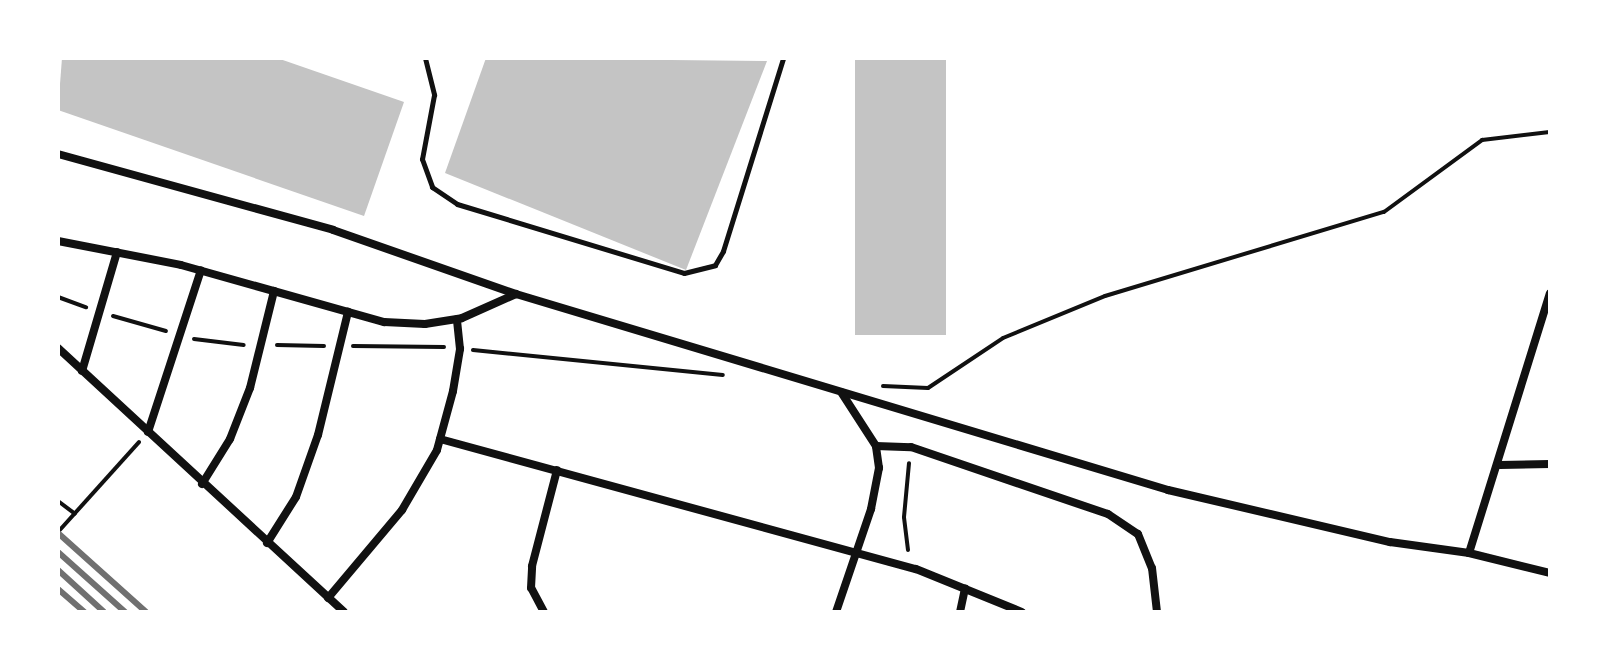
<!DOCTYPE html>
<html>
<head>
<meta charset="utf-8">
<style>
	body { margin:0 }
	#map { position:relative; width:1608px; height:670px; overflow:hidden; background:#fff; font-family:Signika,sans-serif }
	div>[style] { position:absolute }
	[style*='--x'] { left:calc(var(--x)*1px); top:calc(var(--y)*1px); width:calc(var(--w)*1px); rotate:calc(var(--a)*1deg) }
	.building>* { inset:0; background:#c4c4c4; transform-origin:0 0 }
	.path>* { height:4px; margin:-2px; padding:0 2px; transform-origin:2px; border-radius:2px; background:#111 }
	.service>* { height:5px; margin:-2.5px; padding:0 2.5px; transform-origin:2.5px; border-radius:2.5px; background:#111 }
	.minor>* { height:8px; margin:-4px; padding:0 4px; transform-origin:4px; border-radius:4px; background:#111 }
	.rail>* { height:6px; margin:-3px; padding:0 3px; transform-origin:3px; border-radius:3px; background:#707070 }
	span { translate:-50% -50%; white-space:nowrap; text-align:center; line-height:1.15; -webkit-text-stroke:8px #fff; paint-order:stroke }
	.frame { position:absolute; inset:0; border:60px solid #fff; pointer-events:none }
</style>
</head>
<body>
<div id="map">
	<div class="building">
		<div style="clip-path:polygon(62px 58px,277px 58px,404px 102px,364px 216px,58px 110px)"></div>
		<div style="clip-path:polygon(486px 58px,767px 61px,686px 270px,445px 173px)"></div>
		<div style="left:855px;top:58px;width:91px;height:277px"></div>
	</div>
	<div class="path">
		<div style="--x:58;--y:297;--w:30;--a:20"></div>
		<div style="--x:113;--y:316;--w:55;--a:15.8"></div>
		<div style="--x:194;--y:339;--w:50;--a:6.8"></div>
		<div style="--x:277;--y:345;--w:47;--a:1.2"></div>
		<div style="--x:353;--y:346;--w:91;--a:0.6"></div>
		<div style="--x:473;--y:350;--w:251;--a:5.7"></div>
		<div style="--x:883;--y:386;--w:45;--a:2.5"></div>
		<div style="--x:928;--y:388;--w:90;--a:-33.7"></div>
		<div style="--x:1003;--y:338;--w:110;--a:-22.4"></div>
		<div style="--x:1105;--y:296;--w:291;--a:-16.8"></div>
		<div style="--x:1384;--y:212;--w:122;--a:-36.3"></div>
		<div style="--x:1482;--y:140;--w:68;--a:-6.7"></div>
		<div style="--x:58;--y:501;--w:21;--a:37"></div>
		<div style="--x:58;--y:532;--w:121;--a:-48"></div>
		<div style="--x:908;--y:550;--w:33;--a:-97"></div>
		<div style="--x:904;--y:517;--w:54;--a:-84.7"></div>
	</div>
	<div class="service">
		<div style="--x:425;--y:58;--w:38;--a:76"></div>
		<div style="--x:434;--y:95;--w:65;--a:100.6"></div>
		<div style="--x:422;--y:159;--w:30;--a:70"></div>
		<div style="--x:432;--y:187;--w:30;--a:34"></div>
		<div style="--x:457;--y:204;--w:237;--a:16.9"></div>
		<div style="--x:684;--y:273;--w:32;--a:-14"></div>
		<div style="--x:715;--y:265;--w:16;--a:-60"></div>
		<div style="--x:723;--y:251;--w:202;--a:-72.7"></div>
	</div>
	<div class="minor">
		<div style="--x:58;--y:154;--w:285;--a:15.4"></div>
		<div style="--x:333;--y:230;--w:194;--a:19.3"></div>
		<div style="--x:516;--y:294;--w:681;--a:16.73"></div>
		<div style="--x:1168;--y:490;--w:228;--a:13.2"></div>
		<div style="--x:1390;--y:542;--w:80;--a:7.9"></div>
		<div style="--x:1469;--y:553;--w:83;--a:13.9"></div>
		<div style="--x:58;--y:241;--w:125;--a:11"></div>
		<div style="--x:181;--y:265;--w:211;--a:15.7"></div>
		<div style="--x:384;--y:322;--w:41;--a:2.8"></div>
		<div style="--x:425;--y:324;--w:37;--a:-9"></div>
		<div style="--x:462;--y:318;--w:59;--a:-24"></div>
		<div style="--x:58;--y:348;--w:389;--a:42.7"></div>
		<div style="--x:82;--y:371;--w:124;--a:-73.6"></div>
		<div style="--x:148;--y:432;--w:170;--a:-71.9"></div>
		<div style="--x:440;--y:439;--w:493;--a:15.3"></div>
		<div style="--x:916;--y:569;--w:114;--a:22.1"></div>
		<div style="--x:876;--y:446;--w:35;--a:2"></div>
		<div style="--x:911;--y:447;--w:208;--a:18.8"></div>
		<div style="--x:1108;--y:514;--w:36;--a:34"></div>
		<div style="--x:1138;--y:534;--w:37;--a:68"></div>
		<div style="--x:1152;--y:568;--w:44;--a:83.5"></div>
		<div style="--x:1500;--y:465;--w:50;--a:-1.1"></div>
		<div style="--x:202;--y:484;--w:53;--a:-58.1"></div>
		<div style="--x:230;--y:439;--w:55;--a:-68.6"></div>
		<div style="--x:250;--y:388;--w:100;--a:-76.1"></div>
		<div style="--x:267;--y:543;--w:54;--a:-57.8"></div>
		<div style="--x:296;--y:497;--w:66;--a:-70.5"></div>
		<div style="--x:318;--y:435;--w:127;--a:-76.3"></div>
		<div style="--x:1469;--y:553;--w:272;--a:-72.7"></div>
		<div style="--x:328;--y:598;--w:115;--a:-49.9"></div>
		<div style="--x:402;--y:510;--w:69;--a:-59.7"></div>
		<div style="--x:437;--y:450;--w:61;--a:-74.8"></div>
		<div style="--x:453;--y:391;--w:43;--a:-80.5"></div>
		<div style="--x:460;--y:349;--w:30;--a:-96"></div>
		<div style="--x:544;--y:612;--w:27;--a:-118"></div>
		<div style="--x:531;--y:588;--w:22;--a:-87"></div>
		<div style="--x:532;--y:566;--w:99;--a:-75.4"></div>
		<div style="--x:836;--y:612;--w:109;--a:-71.2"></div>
		<div style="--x:871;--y:509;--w:42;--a:-79"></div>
		<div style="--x:879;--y:468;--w:22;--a:-98"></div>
		<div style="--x:876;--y:446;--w:64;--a:-122.9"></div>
		<div style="--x:960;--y:612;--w:24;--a:-78"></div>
	</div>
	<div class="rail">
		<div style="--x:58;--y:533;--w:118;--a:41.9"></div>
		<div style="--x:58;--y:552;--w:90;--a:41.8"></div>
		<div style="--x:58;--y:570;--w:62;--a:42.4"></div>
		<div style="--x:58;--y:589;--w:35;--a:41"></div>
	</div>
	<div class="frame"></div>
</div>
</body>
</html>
